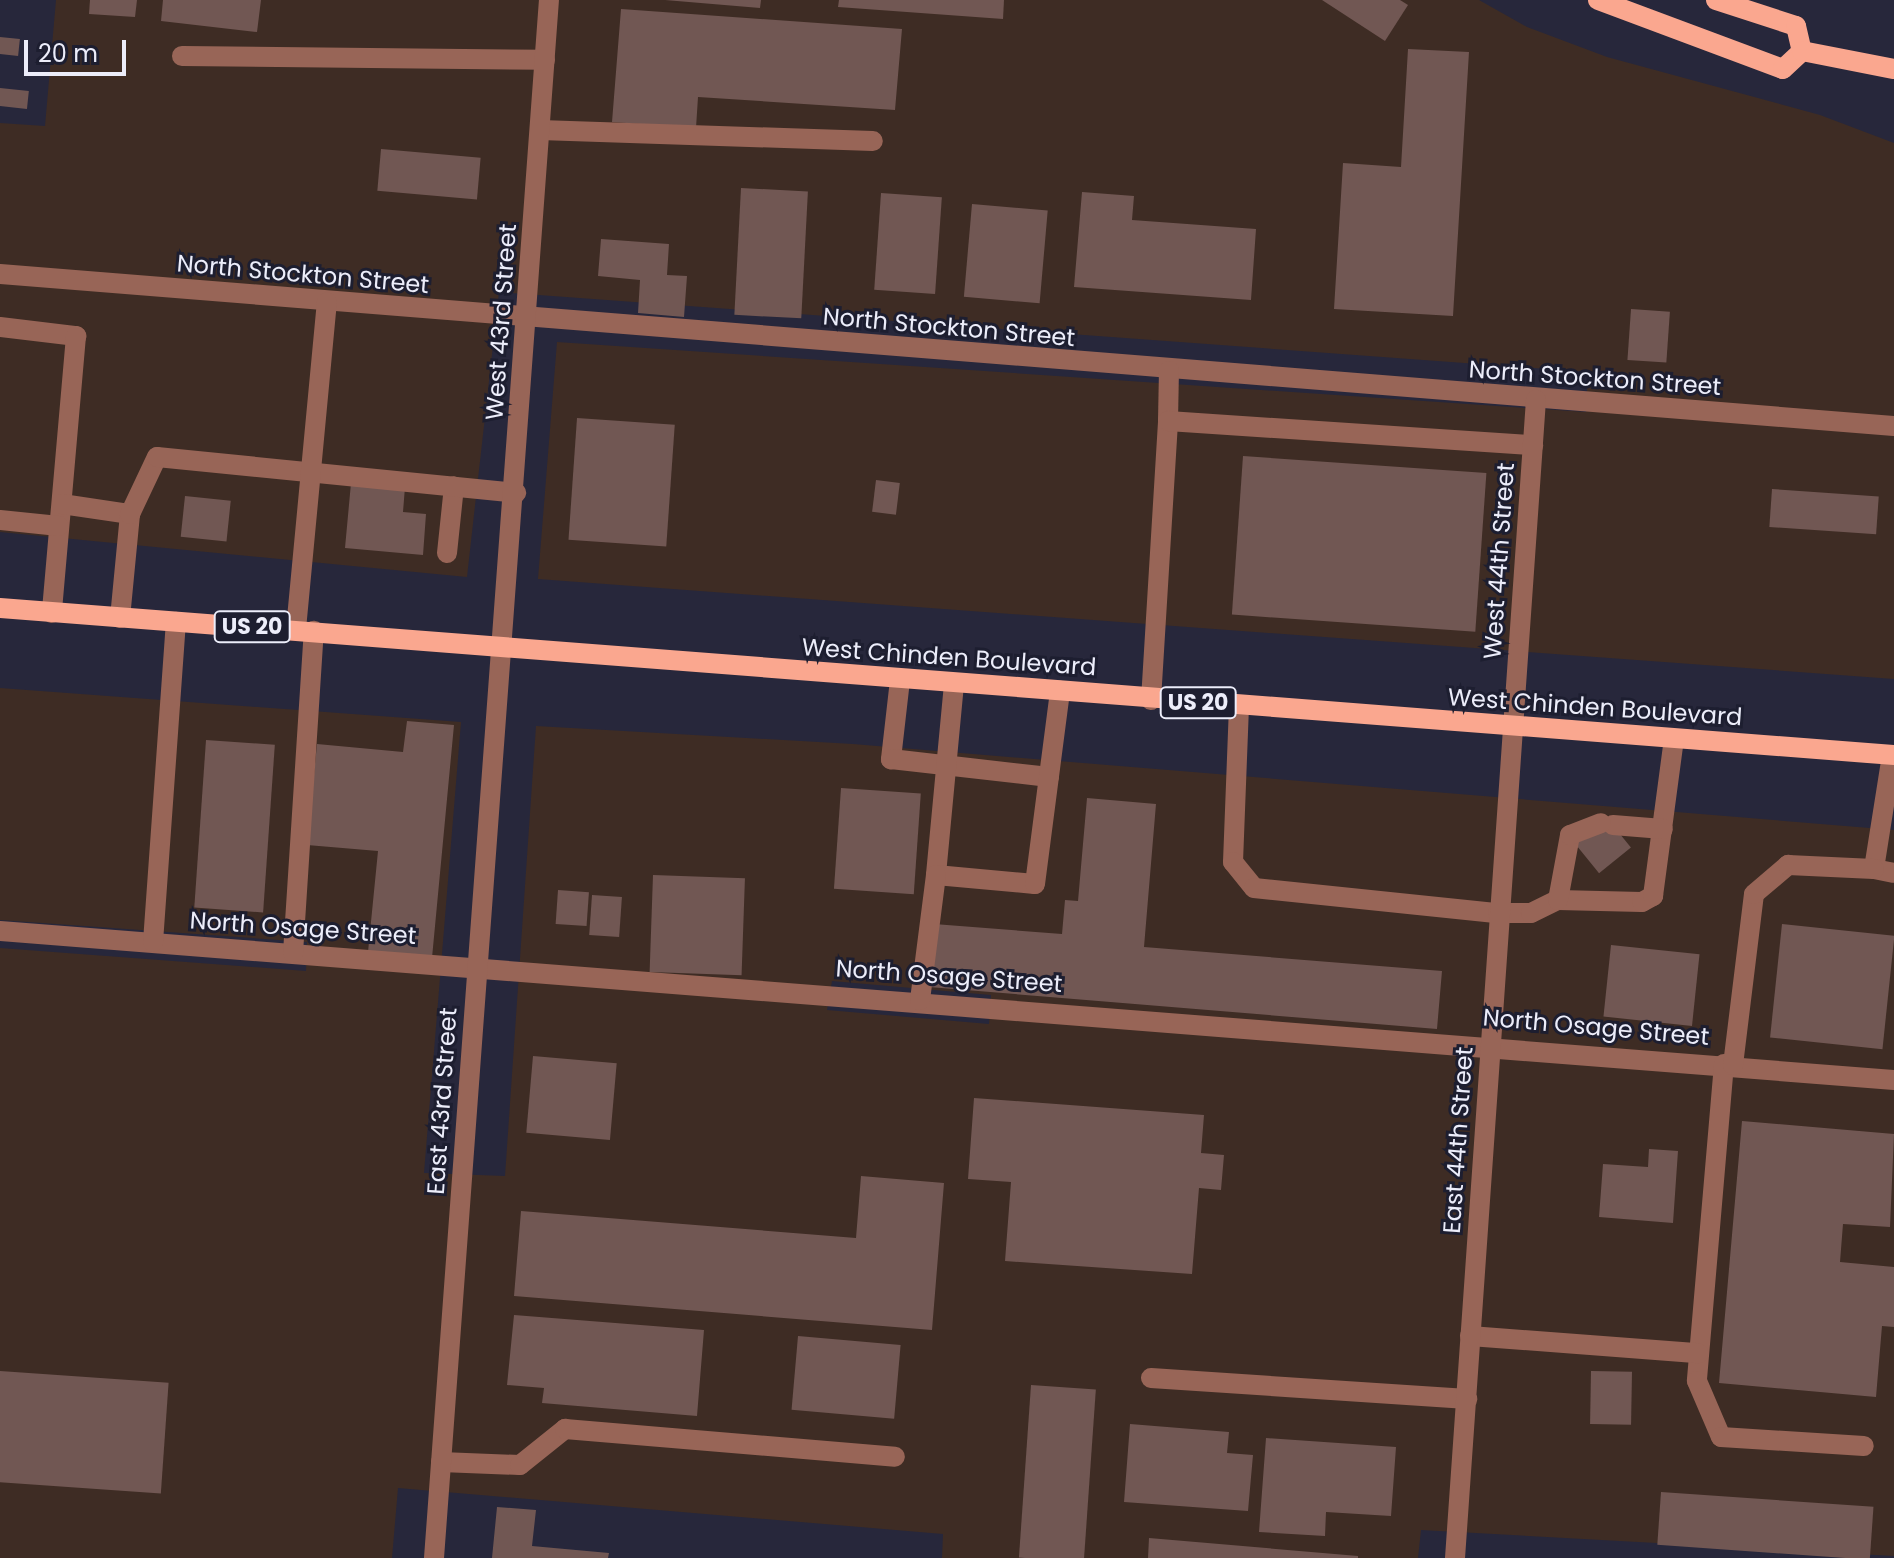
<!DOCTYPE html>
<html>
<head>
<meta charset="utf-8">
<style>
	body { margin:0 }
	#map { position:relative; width:1894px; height:1558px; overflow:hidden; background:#27273b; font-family:Poppins,sans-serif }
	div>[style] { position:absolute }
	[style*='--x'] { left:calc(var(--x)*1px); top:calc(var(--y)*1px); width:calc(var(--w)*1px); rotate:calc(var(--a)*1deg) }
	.commercial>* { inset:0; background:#3e2c24 }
	.building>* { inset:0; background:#715753; transform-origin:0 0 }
	.minor>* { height:20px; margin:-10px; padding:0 10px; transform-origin:10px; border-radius:10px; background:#986557 }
	.major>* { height:20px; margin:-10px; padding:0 10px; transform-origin:10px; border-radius:10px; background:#faa78f }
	span { translate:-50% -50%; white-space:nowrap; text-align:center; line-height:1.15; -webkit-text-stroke:6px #1d1e30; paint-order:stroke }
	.shield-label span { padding:2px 6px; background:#1d1e30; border:2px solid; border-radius:6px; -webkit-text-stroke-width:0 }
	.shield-label { font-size:22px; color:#ecedfa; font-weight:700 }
	.street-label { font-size:24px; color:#ecedfa }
	.scale { position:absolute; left:24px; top:40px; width:102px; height:36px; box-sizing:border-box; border:4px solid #ecedfa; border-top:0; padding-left:10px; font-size:24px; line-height:28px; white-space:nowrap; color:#ecedfa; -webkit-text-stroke:6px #1d1e30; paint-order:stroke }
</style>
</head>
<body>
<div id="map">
	<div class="commercial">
		<div style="clip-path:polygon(56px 0,1479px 0,1527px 27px,1607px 57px,1820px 115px,1894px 143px,1894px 679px,538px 579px,557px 342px,1586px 412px,1588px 372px,499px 292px,467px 577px,0 532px,0 123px,45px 126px)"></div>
		<div style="clip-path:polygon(evenodd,0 688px,461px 722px,424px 1173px,505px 1176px,536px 726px,853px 744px,1894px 830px,1894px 1556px,1421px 1530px,1418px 1558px,942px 1558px,943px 1534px,398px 1488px,392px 1558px,0 1558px,0 948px,306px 971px,307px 942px,0 920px,0 688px,832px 981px,991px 995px,989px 1024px,827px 1010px,832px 981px)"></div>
	</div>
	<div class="building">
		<div style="clip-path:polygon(90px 0,137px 0,135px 17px,89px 14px)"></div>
		<div style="clip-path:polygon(163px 0,261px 0,257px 32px,161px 21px)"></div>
		<div style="clip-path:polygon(665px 0,761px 0,760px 8px)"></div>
		<div style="clip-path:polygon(839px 0,1004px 0,1003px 19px,838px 7px)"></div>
		<div style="clip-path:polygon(1322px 0,1400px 0,1408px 5px,1385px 41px)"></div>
		<div style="clip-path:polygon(621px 9px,902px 29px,895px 110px,698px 97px,696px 128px,612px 122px)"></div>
		<div style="left:0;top:37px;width:20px;height:17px;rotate:6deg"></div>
		<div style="clip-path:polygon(1408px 49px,1469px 52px,1453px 316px,1334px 309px,1343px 163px,1401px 167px)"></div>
		<div style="left:0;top:88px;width:29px;height:18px;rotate:6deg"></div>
		<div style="left:381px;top:149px;width:100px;height:42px;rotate:5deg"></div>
		<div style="left:741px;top:188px;width:67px;height:127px;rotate:3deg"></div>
		<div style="clip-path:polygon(1082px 192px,1134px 196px,1132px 220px,1256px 229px,1251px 300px,1074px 287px)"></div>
		<div style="left:881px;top:193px;width:61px;height:97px;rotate:4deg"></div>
		<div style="left:972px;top:204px;width:76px;height:93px;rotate:5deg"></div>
		<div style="clip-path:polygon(601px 239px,669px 244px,667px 275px,687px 276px,684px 317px,638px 313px,640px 280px,598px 276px)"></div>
		<div style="left:1631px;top:309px;width:39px;height:51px;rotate:4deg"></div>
		<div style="left:577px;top:418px;width:98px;height:122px;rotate:4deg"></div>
		<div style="left:1243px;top:456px;width:244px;height:159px;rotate:4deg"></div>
		<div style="left:876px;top:480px;width:24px;height:32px;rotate:7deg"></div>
		<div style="clip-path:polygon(351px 483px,405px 487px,403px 512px,426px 514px,423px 555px,345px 548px)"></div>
		<div style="left:1772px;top:489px;width:107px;height:38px;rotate:4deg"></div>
		<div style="left:185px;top:496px;width:46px;height:41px;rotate:6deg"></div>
		<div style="clip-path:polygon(407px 721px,454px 725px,432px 958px,368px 952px,378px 851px,307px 845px,317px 744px,403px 752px)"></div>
		<div style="left:206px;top:740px;width:69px;height:168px;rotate:4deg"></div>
		<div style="left:841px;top:788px;width:80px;height:101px;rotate:4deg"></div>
		<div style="clip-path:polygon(1087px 798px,1156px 804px,1144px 947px,1442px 971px,1437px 1029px,929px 987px,934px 924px,1062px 934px,1065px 900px,1078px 901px)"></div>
		<div style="left:1607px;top:818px;width:38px;height:41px;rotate:51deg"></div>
		<div style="left:653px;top:875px;width:92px;height:97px;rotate:2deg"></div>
		<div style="left:558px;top:890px;width:31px;height:34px;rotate:4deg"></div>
		<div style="left:592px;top:895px;width:30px;height:40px;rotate:4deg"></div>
		<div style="left:1782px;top:924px;width:113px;height:114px;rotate:6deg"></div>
		<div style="left:1611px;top:945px;width:89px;height:72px;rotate:6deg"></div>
		<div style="left:533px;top:1056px;width:84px;height:77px;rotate:5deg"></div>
		<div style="clip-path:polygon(974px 1098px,1204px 1115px,1201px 1153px,1224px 1155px,1221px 1190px,1199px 1188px,1192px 1274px,1005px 1261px,1011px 1182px,968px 1179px)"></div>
		<div style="clip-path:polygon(1742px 1121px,1894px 1134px,1890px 1227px,1843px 1224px,1840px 1262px,1894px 1267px,1894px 1327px,1882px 1326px,1876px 1397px,1719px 1383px)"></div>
		<div style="clip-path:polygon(1649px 1149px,1678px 1151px,1673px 1223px,1599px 1217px,1603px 1164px,1648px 1167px)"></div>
		<div style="clip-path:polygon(861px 1176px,944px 1183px,932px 1330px,514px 1296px,521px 1211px,856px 1238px)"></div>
		<div style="clip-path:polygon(514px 1315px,704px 1330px,697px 1416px,542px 1403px,544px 1388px,507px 1385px)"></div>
		<div style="left:798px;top:1336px;width:103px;height:74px;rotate:5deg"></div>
		<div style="left:0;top:1371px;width:169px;height:111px;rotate:4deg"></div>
		<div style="left:1591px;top:1371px;width:41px;height:53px;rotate:1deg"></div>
		<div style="left:1031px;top:1385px;width:65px;height:173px;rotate:4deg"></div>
		<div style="clip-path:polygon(1130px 1424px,1229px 1432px,1227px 1453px,1253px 1455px,1248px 1511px,1124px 1502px)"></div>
		<div style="clip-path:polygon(1266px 1438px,1396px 1447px,1391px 1516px,1326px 1512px,1325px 1536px,1259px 1532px)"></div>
		<div style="left:1661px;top:1492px;width:213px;height:53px;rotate:4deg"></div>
		<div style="clip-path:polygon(497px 1507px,536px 1510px,532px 1546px,609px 1553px,608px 1558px,492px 1558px)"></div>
		<div style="clip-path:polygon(1149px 1538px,1358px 1556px,1358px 1558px,1148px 1558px)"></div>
	</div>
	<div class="minor">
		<div style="--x:182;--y:56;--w:363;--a:0.6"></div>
		<div style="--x:540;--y:130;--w:333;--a:1.9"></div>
		<div style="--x:0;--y:274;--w:1900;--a:4.59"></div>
		<div style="--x:0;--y:327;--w:77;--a:6.8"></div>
		<div style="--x:76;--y:336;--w:278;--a:95"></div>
		<div style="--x:1168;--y:421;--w:50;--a:-88.9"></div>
		<div style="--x:62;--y:504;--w:69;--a:8.4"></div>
		<div style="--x:0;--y:520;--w:59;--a:5.8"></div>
		<div style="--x:447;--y:553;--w:67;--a:-84"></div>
		<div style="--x:120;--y:618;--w:104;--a:-84.5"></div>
		<div style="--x:130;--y:514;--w:63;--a:-64.7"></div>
		<div style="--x:157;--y:457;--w:361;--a:5.7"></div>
		<div style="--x:296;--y:629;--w:328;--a:-84.6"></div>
		<div style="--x:900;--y:680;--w:80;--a:96.5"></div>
		<div style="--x:891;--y:759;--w:159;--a:6.5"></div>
		<div style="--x:954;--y:684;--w:192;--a:95.4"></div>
		<div style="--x:936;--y:875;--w:99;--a:5.2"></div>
		<div style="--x:1035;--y:884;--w:195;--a:-82.6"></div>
		<div style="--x:1151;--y:700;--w:280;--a:-86.5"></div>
		<div style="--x:1168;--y:421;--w:366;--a:3.8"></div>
		<div style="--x:1239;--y:706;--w:156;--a:92.2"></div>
		<div style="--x:1233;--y:862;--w:33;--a:51"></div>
		<div style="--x:1254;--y:888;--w:245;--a:5.9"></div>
		<div style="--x:1498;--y:913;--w:33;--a:0"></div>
		<div style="--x:1531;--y:913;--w:30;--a:-26"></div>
		<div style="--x:1558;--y:900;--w:84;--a:1.4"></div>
		<div style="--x:1642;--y:902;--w:13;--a:-29"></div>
		<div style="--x:1653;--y:896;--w:158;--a:-82.4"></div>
		<div style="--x:1892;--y:755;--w:115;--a:99"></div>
		<div style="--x:1874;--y:869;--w:20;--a:11"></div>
		<div style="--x:1613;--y:825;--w:50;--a:4.6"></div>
		<div style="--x:1558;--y:900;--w:66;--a:-79.5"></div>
		<div style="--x:1570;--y:835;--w:33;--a:-21"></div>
		<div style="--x:0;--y:931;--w:1900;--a:4.5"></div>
		<div style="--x:153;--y:942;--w:321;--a:-85.9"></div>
		<div style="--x:293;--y:953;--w:323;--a:-86.3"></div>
		<div style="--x:920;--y:1000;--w:126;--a:-82.7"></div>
		<div style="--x:1724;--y:1064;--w:318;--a:94.9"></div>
		<div style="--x:1697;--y:1381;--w:61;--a:66.8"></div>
		<div style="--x:1721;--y:1437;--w:143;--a:3.6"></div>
		<div style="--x:1733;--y:1065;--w:172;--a:-83"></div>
		<div style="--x:1754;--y:894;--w:45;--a:-40.5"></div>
		<div style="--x:1788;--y:865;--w:86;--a:2.7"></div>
		<div style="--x:1470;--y:1336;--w:229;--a:4.3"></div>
		<div style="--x:1151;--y:1378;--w:317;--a:3.8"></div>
		<div style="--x:441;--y:1462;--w:79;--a:2.2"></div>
		<div style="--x:520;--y:1465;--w:58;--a:-38.7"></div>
		<div style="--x:565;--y:1429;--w:331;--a:4.8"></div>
		<div style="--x:434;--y:1558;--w:1562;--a:-85.78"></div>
		<div style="--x:1455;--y:1558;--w:1161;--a:-86"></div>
	</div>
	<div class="major">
		<div style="--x:1598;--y:0;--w:197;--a:20.5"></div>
		<div style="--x:1783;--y:69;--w:26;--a:-43"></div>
		<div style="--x:1716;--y:0;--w:84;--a:18"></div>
		<div style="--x:1796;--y:26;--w:26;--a:77"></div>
		<div style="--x:1802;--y:51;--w:94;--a:11.1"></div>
		<div style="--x:0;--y:608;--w:1900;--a:4.44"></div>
	</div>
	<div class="shield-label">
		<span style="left:252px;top:627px">US 20</span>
		<span style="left:1198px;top:703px">US 20</span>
	</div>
	<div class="street-label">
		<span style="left:303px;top:274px;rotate:5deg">North Stockton Street</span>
		<span style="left:501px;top:322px;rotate:-86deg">West 43rd Street</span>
		<span style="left:949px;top:327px;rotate:5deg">North Stockton Street</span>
		<span style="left:1595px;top:378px;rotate:4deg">North Stockton Street</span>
		<span style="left:1499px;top:561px;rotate:-86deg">West 44th Street</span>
		<span style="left:949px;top:657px;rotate:4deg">West Chinden Boulevard</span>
		<span style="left:1595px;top:707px;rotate:4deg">West Chinden Boulevard</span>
		<span style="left:303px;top:928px;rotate:4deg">North Osage Street</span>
		<span style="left:949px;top:976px;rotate:4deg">North Osage Street</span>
		<span style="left:1596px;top:1027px;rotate:5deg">North Osage Street</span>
		<span style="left:442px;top:1101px;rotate:-86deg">East 43rd Street</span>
		<span style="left:1458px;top:1140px;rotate:-86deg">East 44th Street</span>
	</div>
	<div class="scale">20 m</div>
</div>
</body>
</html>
